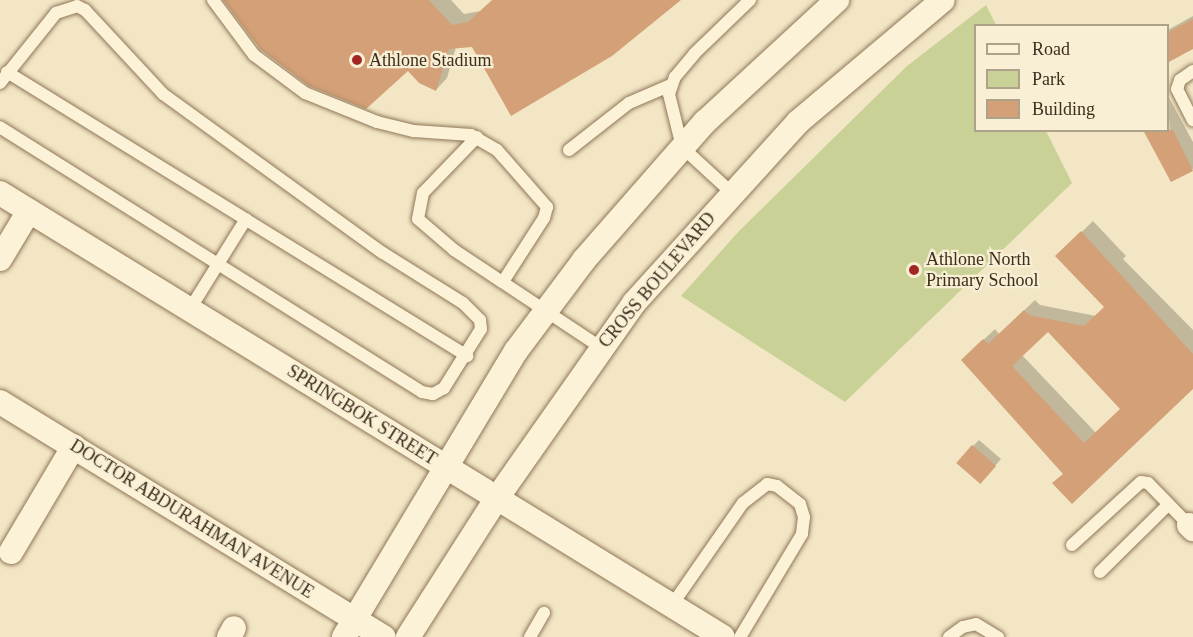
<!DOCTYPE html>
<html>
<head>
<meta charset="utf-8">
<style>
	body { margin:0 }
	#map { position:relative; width:1193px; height:637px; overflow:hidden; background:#f2e6c4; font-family:Georgia,serif }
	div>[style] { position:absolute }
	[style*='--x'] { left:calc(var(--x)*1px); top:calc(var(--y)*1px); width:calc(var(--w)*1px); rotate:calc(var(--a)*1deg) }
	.green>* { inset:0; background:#c9d197 }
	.shadow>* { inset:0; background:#0003 }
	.building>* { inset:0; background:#d3a077; transform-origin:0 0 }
	.roads { filter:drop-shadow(0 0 2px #8f7758) drop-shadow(0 0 2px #8f7758) }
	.service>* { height:12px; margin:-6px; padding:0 6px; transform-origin:6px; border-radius:6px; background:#fcf2d8 }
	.minor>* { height:24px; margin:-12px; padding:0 12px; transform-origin:12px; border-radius:12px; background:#fcf2d8 }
	.dots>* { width:16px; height:16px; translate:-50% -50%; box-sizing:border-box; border:3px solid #f9efd4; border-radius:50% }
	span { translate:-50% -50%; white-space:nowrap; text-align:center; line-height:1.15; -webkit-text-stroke:4.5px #f9efd4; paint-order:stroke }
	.poi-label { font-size:18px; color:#3d2e1e }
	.left { translate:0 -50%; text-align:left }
	.street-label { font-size:18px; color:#3d2e1e }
	.legend { position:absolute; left:974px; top:24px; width:195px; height:108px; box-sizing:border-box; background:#f9efd4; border:2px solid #aea28b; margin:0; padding:8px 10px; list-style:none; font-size:18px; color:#3d2e1e }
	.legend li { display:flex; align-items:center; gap:12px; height:30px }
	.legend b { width:30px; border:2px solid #aea28b }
</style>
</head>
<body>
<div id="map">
	<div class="green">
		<div style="clip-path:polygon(986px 5px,996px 25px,976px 26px,976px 130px,1046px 131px,1072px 183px,845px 402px,681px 296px,740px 230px,907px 66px)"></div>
	</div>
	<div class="shadow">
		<div style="clip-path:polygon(225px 0,451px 0,464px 14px,481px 11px,493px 0,677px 0,456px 47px,447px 78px,436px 90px,408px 69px)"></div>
		<div style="clip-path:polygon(1193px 16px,1193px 47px,1168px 61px,1168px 30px)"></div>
		<div style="clip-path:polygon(1168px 96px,1193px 142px,1193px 169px,1172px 180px)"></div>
		<div style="clip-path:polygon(evenodd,1093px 221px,1126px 256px,1123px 259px,1193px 330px,1193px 387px,1065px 473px,974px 349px,995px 329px,999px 334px,1035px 300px,1040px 305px,1096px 316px,1106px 307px,1057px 256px,1093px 221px,1048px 330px,1122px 409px,1096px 433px,1022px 355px,1048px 330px)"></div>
		<div style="clip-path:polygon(979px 440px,1001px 459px,986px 476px,973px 446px)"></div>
	</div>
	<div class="building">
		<div style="clip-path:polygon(223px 0,429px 0,452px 25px,468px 22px,492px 0,681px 0,612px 56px,511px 116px,472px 47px,449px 49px,436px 91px,419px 83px,408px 71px,366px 109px,309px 86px,260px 49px)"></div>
		<div style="clip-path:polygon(1193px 19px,1193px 49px,1167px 63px,1167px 33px)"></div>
		<div style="clip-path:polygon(1143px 130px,1173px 130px,1193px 171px,1171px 182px)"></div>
		<div style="clip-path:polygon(evenodd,1081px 231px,1193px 354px,1193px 389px,1072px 504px,1052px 483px,1063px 474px,961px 360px,983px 339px,988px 344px,1024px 310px,1029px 315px,1084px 326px,1104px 307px,1055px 256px,1081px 231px,1048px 332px,1120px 409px,1084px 443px,1012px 366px,1048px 332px)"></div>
		<div style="left:972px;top:445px;width:32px;height:24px;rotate:41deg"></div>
	</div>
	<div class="roads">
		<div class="service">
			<div style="--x:213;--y:0;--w:69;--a:53.3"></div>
			<div style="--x:254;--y:55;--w:64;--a:36.7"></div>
			<div style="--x:305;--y:93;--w:78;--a:21.9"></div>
			<div style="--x:377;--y:122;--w:38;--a:14"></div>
			<div style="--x:414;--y:131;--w:57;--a:4"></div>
			<div style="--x:471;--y:135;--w:30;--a:30"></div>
			<div style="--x:497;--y:150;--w:76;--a:48.7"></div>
			<div style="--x:547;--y:207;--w:11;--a:105"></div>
			<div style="--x:544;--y:218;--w:74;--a:122.8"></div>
			<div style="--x:1193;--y:71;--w:16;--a:145"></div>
			<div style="--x:1180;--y:80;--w:9;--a:108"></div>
			<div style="--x:1177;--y:89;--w:35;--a:63"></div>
			<div style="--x:7;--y:72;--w:541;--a:31.69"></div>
			<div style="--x:0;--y:83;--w:90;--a:-51.3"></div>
			<div style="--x:56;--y:13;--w:22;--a:-18"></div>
			<div style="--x:77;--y:6;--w:9;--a:27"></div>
			<div style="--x:85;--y:10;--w:115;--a:47.1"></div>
			<div style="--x:163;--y:94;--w:271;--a:35.9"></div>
			<div style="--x:383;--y:253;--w:94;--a:32"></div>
			<div style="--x:463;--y:303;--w:24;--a:45"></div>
			<div style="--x:480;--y:320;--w:9;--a:84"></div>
			<div style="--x:481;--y:329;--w:70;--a:122.1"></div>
			<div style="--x:444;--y:388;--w:13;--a:151"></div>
			<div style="--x:433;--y:394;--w:11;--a:-170"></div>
			<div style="--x:422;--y:392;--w:498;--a:-147.9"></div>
			<div style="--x:477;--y:137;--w:78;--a:134"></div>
			<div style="--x:423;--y:193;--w:26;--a:101"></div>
			<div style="--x:418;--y:219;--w:48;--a:40.7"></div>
			<div style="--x:454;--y:250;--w:175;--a:33.6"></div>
			<div style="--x:569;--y:150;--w:76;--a:-38.1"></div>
			<div style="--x:629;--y:103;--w:46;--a:-23.2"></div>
			<div style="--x:732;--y:193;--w:68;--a:-137.4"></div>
			<div style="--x:682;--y:147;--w:55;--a:-103.8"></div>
			<div style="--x:669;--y:94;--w:18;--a:-71"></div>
			<div style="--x:675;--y:77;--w:30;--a:-50"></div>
			<div style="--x:694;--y:54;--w:78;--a:-44"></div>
			<div style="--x:190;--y:309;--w:106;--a:-58.1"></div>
			<div style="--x:1072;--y:545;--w:93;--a:-42.4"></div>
			<div style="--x:1141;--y:482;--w:7;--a:8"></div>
			<div style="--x:1148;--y:483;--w:59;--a:45.7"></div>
			<div style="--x:1100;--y:572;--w:95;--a:-44.6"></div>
			<div style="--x:672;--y:605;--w:124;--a:-55.2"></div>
			<div style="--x:743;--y:503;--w:31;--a:-38"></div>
			<div style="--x:767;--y:484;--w:10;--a:11"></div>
			<div style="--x:777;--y:486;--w:29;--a:38"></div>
			<div style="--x:800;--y:504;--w:14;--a:73"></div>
			<div style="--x:804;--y:517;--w:17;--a:97"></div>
			<div style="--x:802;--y:534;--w:120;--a:121"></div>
			<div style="--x:530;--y:637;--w:28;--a:-60"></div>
			<div style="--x:949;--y:637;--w:17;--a:-36"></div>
			<div style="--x:963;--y:627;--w:13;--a:-13"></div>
			<div style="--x:976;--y:624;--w:26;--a:31"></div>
		</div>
		<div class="minor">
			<div style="--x:0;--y:193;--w:848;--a:31.55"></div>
			<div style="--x:0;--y:259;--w:56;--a:-58.9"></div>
			<div style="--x:0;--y:402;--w:450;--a:31.5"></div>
			<div style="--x:1189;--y:525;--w:6;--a:45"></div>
			<div style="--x:11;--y:552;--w:123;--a:-59.3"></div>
			<div style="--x:229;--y:637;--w:10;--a:-61"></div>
			<div style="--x:344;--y:637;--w:334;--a:-59"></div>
			<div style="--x:516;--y:351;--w:114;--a:-53.2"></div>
			<div style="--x:584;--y:260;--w:184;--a:-48.8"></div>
			<div style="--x:705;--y:122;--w:180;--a:-42.7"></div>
			<div style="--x:408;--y:637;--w:165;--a:-57.4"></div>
			<div style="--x:497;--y:498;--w:238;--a:-54.9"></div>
			<div style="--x:634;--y:303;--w:244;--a:-47.8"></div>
			<div style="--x:798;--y:122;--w:189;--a:-40.1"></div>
		</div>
	</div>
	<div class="dots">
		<div style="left:357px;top:60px;background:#a32623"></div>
		<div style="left:914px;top:270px;background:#a32623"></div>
	</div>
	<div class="poi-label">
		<span class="left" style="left:369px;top:60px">Athlone Stadium</span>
		<span class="left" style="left:926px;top:270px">Athlone North<br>Primary School</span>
	</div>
	<div class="street-label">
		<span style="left:657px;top:280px;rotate:-50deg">CROSS BOULEVARD</span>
		<span style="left:362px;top:415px;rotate:32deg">SPRINGBOK STREET</span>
		<span style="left:192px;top:519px;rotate:32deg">DOCTOR ABDURAHMAN AVENUE</span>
	</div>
	<ul class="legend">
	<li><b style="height:8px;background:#fcf2d8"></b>Road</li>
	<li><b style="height:16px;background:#c9d197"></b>Park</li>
	<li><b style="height:16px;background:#d3a077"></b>Building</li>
	</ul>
</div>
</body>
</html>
